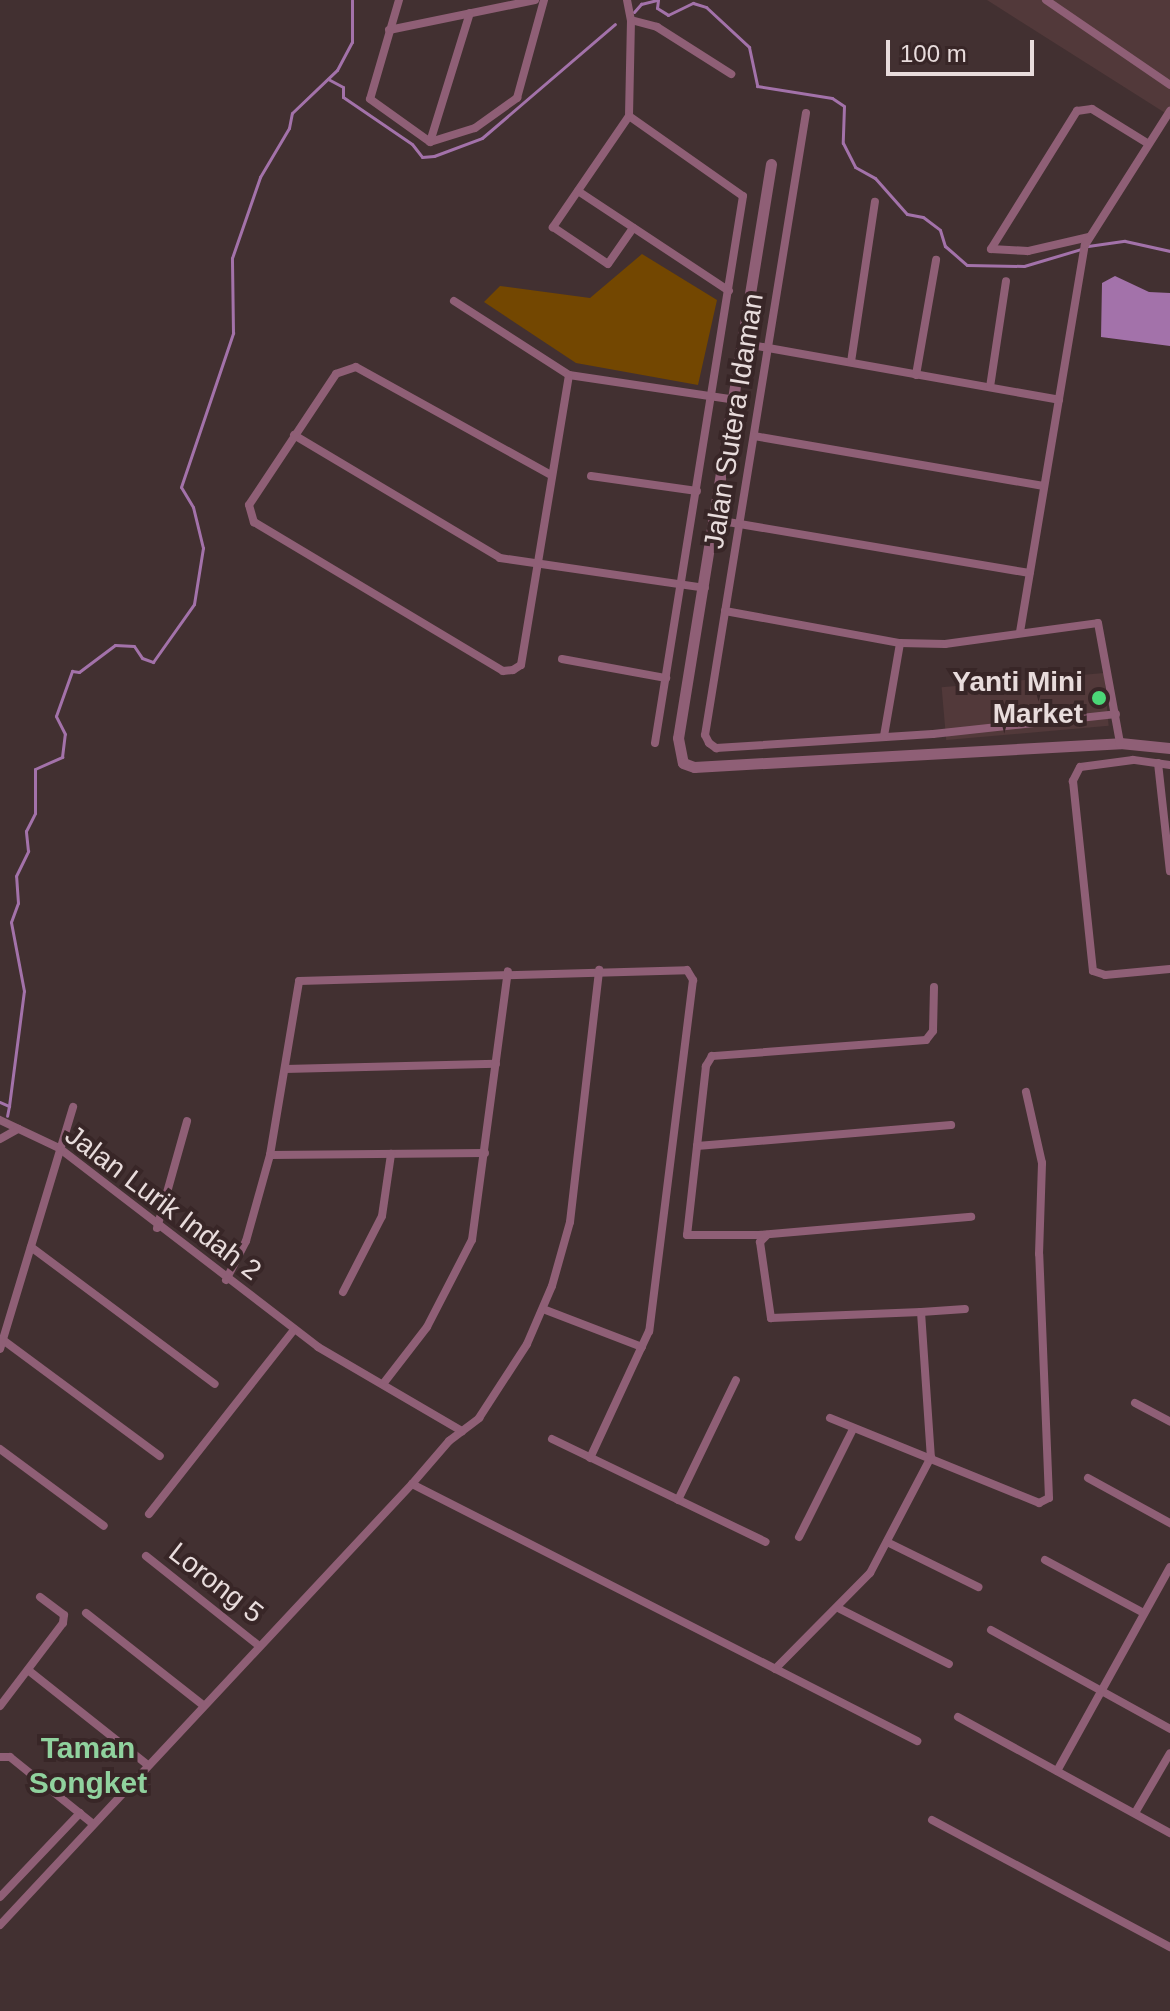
<!DOCTYPE html>
<html>
<head>
<meta charset="utf-8">
<style>
	body { margin:0 }
	#map { position:relative; width:1170px; height:2011px; overflow:hidden; background:#423031; font-family:Arial,sans-serif }
	div>[style] { position:absolute }
	[style*='--x'] { left:calc(var(--x)*1px); top:calc(var(--y)*1px); width:calc(var(--w)*1px); rotate:calc(var(--a)*1deg) }
	.built>* { inset:0; background:#52393a; transform-origin:0 0 }
	.green>* { inset:0; background:#734701 }
	.water>* { inset:0; background:#a372aa }
	.stream>* { height:3px; margin:-1.5px; padding:0 1.5px; transform-origin:1.5px; border-radius:1.5px; background:#a372aa }
	.minor>* { height:8px; margin:-4px; padding:0 4px; transform-origin:4px; border-radius:4px; background:#8f5f76 }
	.tertiary>* { height:11px; margin:-5.5px; padding:0 5.5px; transform-origin:5.5px; border-radius:5.5px; background:#8f5f76 }
	.dots>* { width:22px; height:22px; translate:-50% -50%; box-sizing:border-box; border:4px solid #382627; border-radius:50% }
	span { translate:-50% -50%; white-space:nowrap; text-align:center; line-height:1.15; -webkit-text-stroke:8px #382627; paint-order:stroke }
	.street-label { font-size:28px; color:#e8dcdc }
	.poi-label { font-size:28px; color:#e8dcdc; font-weight:700 }
	.right { translate:-100% -50%; text-align:right }
	.neighbourhood-label { font-size:30px; color:#90d29e; font-weight:700 }
	.scale { position:absolute; left:886px; top:40px; width:148px; height:36px; box-sizing:border-box; border:4px solid #e8dcdc; border-top:0; padding-left:10px; font-size:24px; line-height:28px; white-space:nowrap; color:#e8dcdc; -webkit-text-stroke:6px #382627; paint-order:stroke }
</style>
</head>
<body>
<div id="map">
	<div class="built">
		<div style="clip-path:polygon(987px 0,1170px 0,1170px 117px,1170px 116px)"></div>
		<div style="left:1104px;top:673px;width:53px;height:163px;rotate:85deg"></div>
	</div>
	<div class="green">
		<div style="clip-path:polygon(642px 254px,717px 300px,698px 385px,576px 363px,484px 302px,500px 286px,590px 298px)"></div>
	</div>
	<div class="water">
		<div style="clip-path:polygon(1115px 276px,1149px 292px,1170px 293px,1170px 346px,1101px 337px,1102px 283px)"></div>
	</div>
	<div class="stream">
		<div style="--x:658;--y:0;--w:8;--a:97"></div>
		<div style="--x:657;--y:8;--w:13;--a:32"></div>
		<div style="--x:668;--y:15;--w:28;--a:-26"></div>
		<div style="--x:693;--y:3;--w:14;--a:17"></div>
		<div style="--x:706;--y:7;--w:59;--a:42.9"></div>
		<div style="--x:749;--y:47;--w:40;--a:78"></div>
		<div style="--x:757;--y:86;--w:76;--a:9.1"></div>
		<div style="--x:832;--y:98;--w:14;--a:34"></div>
		<div style="--x:844;--y:106;--w:37;--a:92"></div>
		<div style="--x:843;--y:143;--w:27;--a:63"></div>
		<div style="--x:855;--y:167;--w:23;--a:29"></div>
		<div style="--x:875;--y:178;--w:48;--a:48.4"></div>
		<div style="--x:907;--y:214;--w:16;--a:11"></div>
		<div style="--x:923;--y:217;--w:21;--a:37"></div>
		<div style="--x:940;--y:230;--w:17;--a:73"></div>
		<div style="--x:945;--y:246;--w:29;--a:41"></div>
		<div style="--x:967;--y:265;--w:57;--a:1"></div>
		<div style="--x:1024;--y:266;--w:59;--a:-16.6"></div>
		<div style="--x:634;--y:12;--w:11;--a:-49"></div>
		<div style="--x:641;--y:4;--w:16;--a:-14"></div>
		<div style="--x:328;--y:79;--w:17;--a:28"></div>
		<div style="--x:343;--y:87;--w:10;--a:90"></div>
		<div style="--x:343;--y:97;--w:83;--a:34.3"></div>
		<div style="--x:412;--y:144;--w:16;--a:52"></div>
		<div style="--x:422;--y:157;--w:12;--a:-5"></div>
		<div style="--x:434;--y:156;--w:51;--a:-20.6"></div>
		<div style="--x:482;--y:138;--w:175;--a:-40.6"></div>
		<div style="--x:1088;--y:246;--w:37;--a:-8"></div>
		<div style="--x:1125;--y:241;--w:46;--a:12.5"></div>
		<div style="--x:0;--y:1102;--w:10;--a:24"></div>
		<div style="--x:9;--y:1106;--w:10;--a:101"></div>
		<div style="--x:9;--y:1106;--w:116;--a:-82.6"></div>
		<div style="--x:24;--y:991;--w:70;--a:-100.7"></div>
		<div style="--x:11;--y:922;--w:20;--a:-70"></div>
		<div style="--x:18;--y:903;--w:27;--a:-94"></div>
		<div style="--x:16;--y:876;--w:28;--a:-64"></div>
		<div style="--x:28;--y:851;--w:20;--a:-96"></div>
		<div style="--x:26;--y:831;--w:20;--a:-63"></div>
		<div style="--x:35;--y:813;--w:44;--a:-90"></div>
		<div style="--x:35;--y:769;--w:30;--a:-24"></div>
		<div style="--x:62;--y:757;--w:23;--a:-83"></div>
		<div style="--x:65;--y:734;--w:20;--a:-117"></div>
		<div style="--x:56;--y:716;--w:48;--a:-70.4"></div>
		<div style="--x:72;--y:671;--w:7;--a:8"></div>
		<div style="--x:79;--y:672;--w:45;--a:-36.9"></div>
		<div style="--x:115;--y:645;--w:19;--a:3"></div>
		<div style="--x:134;--y:646;--w:14;--a:56"></div>
		<div style="--x:142;--y:658;--w:12;--a:20"></div>
		<div style="--x:153;--y:662;--w:71;--a:-54.7"></div>
		<div style="--x:194;--y:604;--w:57;--a:-80.9"></div>
		<div style="--x:203;--y:548;--w:42;--a:-103.7"></div>
		<div style="--x:193;--y:507;--w:23;--a:-121"></div>
		<div style="--x:181;--y:487;--w:163;--a:-71.3"></div>
		<div style="--x:233;--y:333;--w:75;--a:-90.8"></div>
		<div style="--x:232;--y:258;--w:86;--a:-70.9"></div>
		<div style="--x:260;--y:177;--w:57;--a:-59.4"></div>
		<div style="--x:289;--y:128;--w:15;--a:-79"></div>
		<div style="--x:292;--y:113;--w:62;--a:-43.7"></div>
		<div style="--x:337;--y:70;--w:32;--a:-62"></div>
		<div style="--x:352;--y:42;--w:42;--a:-90"></div>
	</div>
	<div class="minor">
		<div style="--x:399;--y:0;--w:103;--a:106.3"></div>
		<div style="--x:370;--y:99;--w:74;--a:35.6"></div>
		<div style="--x:430;--y:142;--w:47;--a:-17.3"></div>
		<div style="--x:475;--y:128;--w:52;--a:-35.5"></div>
		<div style="--x:517;--y:98;--w:102;--a:-74.6"></div>
		<div style="--x:627;--y:0;--w:20;--a:79"></div>
		<div style="--x:631;--y:20;--w:27;--a:15"></div>
		<div style="--x:657;--y:27;--w:88;--a:32.4"></div>
		<div style="--x:1046;--y:0;--w:150;--a:34.4"></div>
		<div style="--x:631;--y:20;--w:96;--a:91.2"></div>
		<div style="--x:629;--y:116;--w:135;--a:124.4"></div>
		<div style="--x:553;--y:227;--w:66;--a:33.9"></div>
		<div style="--x:608;--y:264;--w:44;--a:-55.2"></div>
		<div style="--x:389;--y:30;--w:149;--a:-11.6"></div>
		<div style="--x:806;--y:113;--w:630;--a:99.22"></div>
		<div style="--x:705;--y:735;--w:9;--a:63"></div>
		<div style="--x:709;--y:743;--w:9;--a:36"></div>
		<div style="--x:716;--y:748;--w:217;--a:-3.7"></div>
		<div style="--x:933;--y:734;--w:184;--a:-6.2"></div>
		<div style="--x:629;--y:116;--w:139;--a:35.1"></div>
		<div style="--x:743;--y:196;--w:554;--a:99.14"></div>
		<div style="--x:430;--y:142;--w:135;--a:-72.8"></div>
		<div style="--x:578;--y:191;--w:181;--a:33.5"></div>
		<div style="--x:1089;--y:237;--w:63;--a:167.1"></div>
		<div style="--x:1028;--y:251;--w:37;--a:-177"></div>
		<div style="--x:991;--y:249;--w:163;--a:-58.1"></div>
		<div style="--x:1077;--y:111;--w:15;--a:-8"></div>
		<div style="--x:1092;--y:109;--w:65;--a:31.7"></div>
		<div style="--x:454;--y:301;--w:137;--a:32.8"></div>
		<div style="--x:569;--y:375;--w:169;--a:8.5"></div>
		<div style="--x:746;--y:344;--w:318;--a:10.1"></div>
		<div style="--x:851;--y:362;--w:162;--a:-81.5"></div>
		<div style="--x:916;--y:375;--w:117;--a:-80.1"></div>
		<div style="--x:990;--y:387;--w:107;--a:-81.4"></div>
		<div style="--x:294;--y:435;--w:240;--a:30.8"></div>
		<div style="--x:500;--y:558;--w:207;--a:8.3"></div>
		<div style="--x:754;--y:436;--w:294;--a:9.8"></div>
		<div style="--x:551;--y:475;--w:223;--a:-151"></div>
		<div style="--x:356;--y:367;--w:21;--a:161"></div>
		<div style="--x:336;--y:374;--w:157;--a:123.6"></div>
		<div style="--x:249;--y:505;--w:18;--a:74"></div>
		<div style="--x:254;--y:522;--w:290;--a:30.9"></div>
		<div style="--x:503;--y:671;--w:10;--a:-6"></div>
		<div style="--x:513;--y:670;--w:9;--a:-32"></div>
		<div style="--x:521;--y:665;--w:294;--a:-80.6"></div>
		<div style="--x:591;--y:476;--w:107;--a:8.1"></div>
		<div style="--x:716;--y:520;--w:318;--a:9.6"></div>
		<div style="--x:725;--y:611;--w:178;--a:10.4"></div>
		<div style="--x:900;--y:643;--w:45;--a:1.3"></div>
		<div style="--x:945;--y:644;--w:154;--a:-7.8"></div>
		<div style="--x:1098;--y:623;--w:122;--a:79.6"></div>
		<div style="--x:1020;--y:632;--w:392;--a:-80.5"></div>
		<div style="--x:1085;--y:245;--w:159;--a:-57.6"></div>
		<div style="--x:562;--y:659;--w:106;--a:10.4"></div>
		<div style="--x:884;--y:736;--w:94;--a:-80.2"></div>
		<div style="--x:1158;--y:763;--w:109;--a:83.7"></div>
		<div style="--x:1170;--y:765;--w:37;--a:-172"></div>
		<div style="--x:1133;--y:760;--w:53;--a:172.5"></div>
		<div style="--x:1080;--y:767;--w:16;--a:117"></div>
		<div style="--x:1073;--y:781;--w:191;--a:84"></div>
		<div style="--x:1093;--y:971;--w:13;--a:18"></div>
		<div style="--x:1105;--y:975;--w:65;--a:-5.3"></div>
		<div style="--x:934;--y:987;--w:44;--a:91.3"></div>
		<div style="--x:933;--y:1031;--w:11;--a:128"></div>
		<div style="--x:926;--y:1040;--w:215;--a:175.7"></div>
		<div style="--x:712;--y:1056;--w:12;--a:121"></div>
		<div style="--x:706;--y:1066;--w:170;--a:96.4"></div>
		<div style="--x:687;--y:1235;--w:72;--a:0"></div>
		<div style="--x:759;--y:1235;--w:213;--a:-4.9"></div>
		<div style="--x:285;--y:1069;--w:211;--a:-1.4"></div>
		<div style="--x:0;--y:1120;--w:65;--a:25.4"></div>
		<div style="--x:59;--y:1148;--w:327;--a:37.5"></div>
		<div style="--x:318;--y:1347;--w:167;--a:30.3"></div>
		<div style="--x:0;--y:1139;--w:21;--a:-29"></div>
		<div style="--x:697;--y:1146;--w:255;--a:-4.7"></div>
		<div style="--x:270;--y:1155;--w:215;--a:-0.5"></div>
		<div style="--x:157;--y:1228;--w:111;--a:-74.3"></div>
		<div style="--x:767;--y:1235;--w:10;--a:135"></div>
		<div style="--x:760;--y:1242;--w:77;--a:81.8"></div>
		<div style="--x:771;--y:1318;--w:150;--a:-2.3"></div>
		<div style="--x:921;--y:1312;--w:145;--a:86.1"></div>
		<div style="--x:931;--y:1457;--w:131;--a:117.7"></div>
		<div style="--x:870;--y:1573;--w:135;--a:134.7"></div>
		<div style="--x:31;--y:1247;--w:229;--a:36.7"></div>
		<div style="--x:226;--y:1280;--w:44;--a:-62.9"></div>
		<div style="--x:246;--y:1241;--w:89;--a:-74.4"></div>
		<div style="--x:270;--y:1155;--w:176;--a:-80.5"></div>
		<div style="--x:299;--y:981;--w:388;--a:-1.6"></div>
		<div style="--x:687;--y:970;--w:12;--a:59"></div>
		<div style="--x:693;--y:980;--w:354;--a:97.1"></div>
		<div style="--x:649;--y:1331;--w:140;--a:114.9"></div>
		<div style="--x:343;--y:1292;--w:85;--a:-62.8"></div>
		<div style="--x:382;--y:1216;--w:63;--a:-81.7"></div>
		<div style="--x:543;--y:1309;--w:106;--a:21"></div>
		<div style="--x:921;--y:1312;--w:44;--a:-3.9"></div>
		<div style="--x:3;--y:1340;--w:195;--a:36.5"></div>
		<div style="--x:0;--y:1349;--w:253;--a:-73.2"></div>
		<div style="--x:383;--y:1384;--w:72;--a:-52.3"></div>
		<div style="--x:427;--y:1327;--w:98;--a:-62.7"></div>
		<div style="--x:472;--y:1240;--w:271;--a:-82.4"></div>
		<div style="--x:1135;--y:1403;--w:40;--a:28"></div>
		<div style="--x:830;--y:1418;--w:226;--a:22.1"></div>
		<div style="--x:1039;--y:1503;--w:11;--a:-27"></div>
		<div style="--x:1049;--y:1498;--w:244;--a:-92.3"></div>
		<div style="--x:1039;--y:1254;--w:91;--a:-88.1"></div>
		<div style="--x:1042;--y:1163;--w:73;--a:-102.7"></div>
		<div style="--x:552;--y:1439;--w:237;--a:25.7"></div>
		<div style="--x:0;--y:1449;--w:129;--a:36.5"></div>
		<div style="--x:1088;--y:1478;--w:94;--a:28.8"></div>
		<div style="--x:412;--y:1484;--w:57;--a:-49.3"></div>
		<div style="--x:449;--y:1441;--w:38;--a:-37"></div>
		<div style="--x:479;--y:1418;--w:88;--a:-57"></div>
		<div style="--x:527;--y:1344;--w:63;--a:-66.7"></div>
		<div style="--x:552;--y:1286;--w:66;--a:-74.3"></div>
		<div style="--x:570;--y:1222;--w:254;--a:-83.4"></div>
		<div style="--x:678;--y:1500;--w:133;--a:-64.2"></div>
		<div style="--x:149;--y:1514;--w:234;--a:-51.8"></div>
		<div style="--x:799;--y:1537;--w:121;--a:-63.4"></div>
		<div style="--x:887;--y:1542;--w:102;--a:26.3"></div>
		<div style="--x:146;--y:1556;--w:144;--a:38.5"></div>
		<div style="--x:1045;--y:1560;--w:112;--a:28.2"></div>
		<div style="--x:840;--y:1609;--w:122;--a:26.8"></div>
		<div style="--x:86;--y:1613;--w:150;--a:38.2"></div>
		<div style="--x:991;--y:1630;--w:205;--a:28.9"></div>
		<div style="--x:28;--y:1670;--w:153;--a:38.4"></div>
		<div style="--x:0;--y:1706;--w:104;--a:-52.8"></div>
		<div style="--x:63;--y:1623;--w:8;--a:-83"></div>
		<div style="--x:64;--y:1615;--w:30;--a:-143"></div>
		<div style="--x:958;--y:1717;--w:242;--a:28.7"></div>
		<div style="--x:0;--y:1757;--w:10;--a:0"></div>
		<div style="--x:10;--y:1757;--w:107;--a:38.9"></div>
		<div style="--x:1057;--y:1771;--w:233;--a:-61"></div>
		<div style="--x:1135;--y:1813;--w:69;--a:-59.7"></div>
		<div style="--x:932;--y:1820;--w:270;--a:28.1"></div>
		<div style="--x:0;--y:1897;--w:116;--a:-46.4"></div>
		<div style="--x:0;--y:1925;--w:604;--a:-46.95"></div>
		<div style="--x:412;--y:1484;--w:567;--a:26.97"></div>
	</div>
	<div class="tertiary">
		<div style="--x:771;--y:164;--w:581;--a:99.2"></div>
		<div style="--x:678;--y:738;--w:25;--a:79"></div>
		<div style="--x:683;--y:763;--w:12;--a:20"></div>
		<div style="--x:694;--y:767;--w:427;--a:-3.2"></div>
		<div style="--x:1120;--y:743;--w:50;--a:5.7"></div>
	</div>
	<div class="dots">
		<div style="left:1099px;top:698px;background:#4bd677"></div>
	</div>
	<div class="street-label">
		<span style="left:734px;top:421px;rotate:-81deg">Jalan Sutera Idaman</span>
		<span style="left:163px;top:1203px;rotate:37deg">Jalan Lurik Indah 2</span>
		<span style="left:216px;top:1583px;rotate:38deg">Lorong 5</span>
	</div>
	<div class="poi-label">
		<span class="right" style="left:1083px;top:698px">Yanti Mini<br>Market</span>
	</div>
	<div class="neighbourhood-label">
		<span style="left:88px;top:1765px">Taman<br>Songket</span>
	</div>
	<div class="scale">100 m</div>
</div>
</body>
</html>
